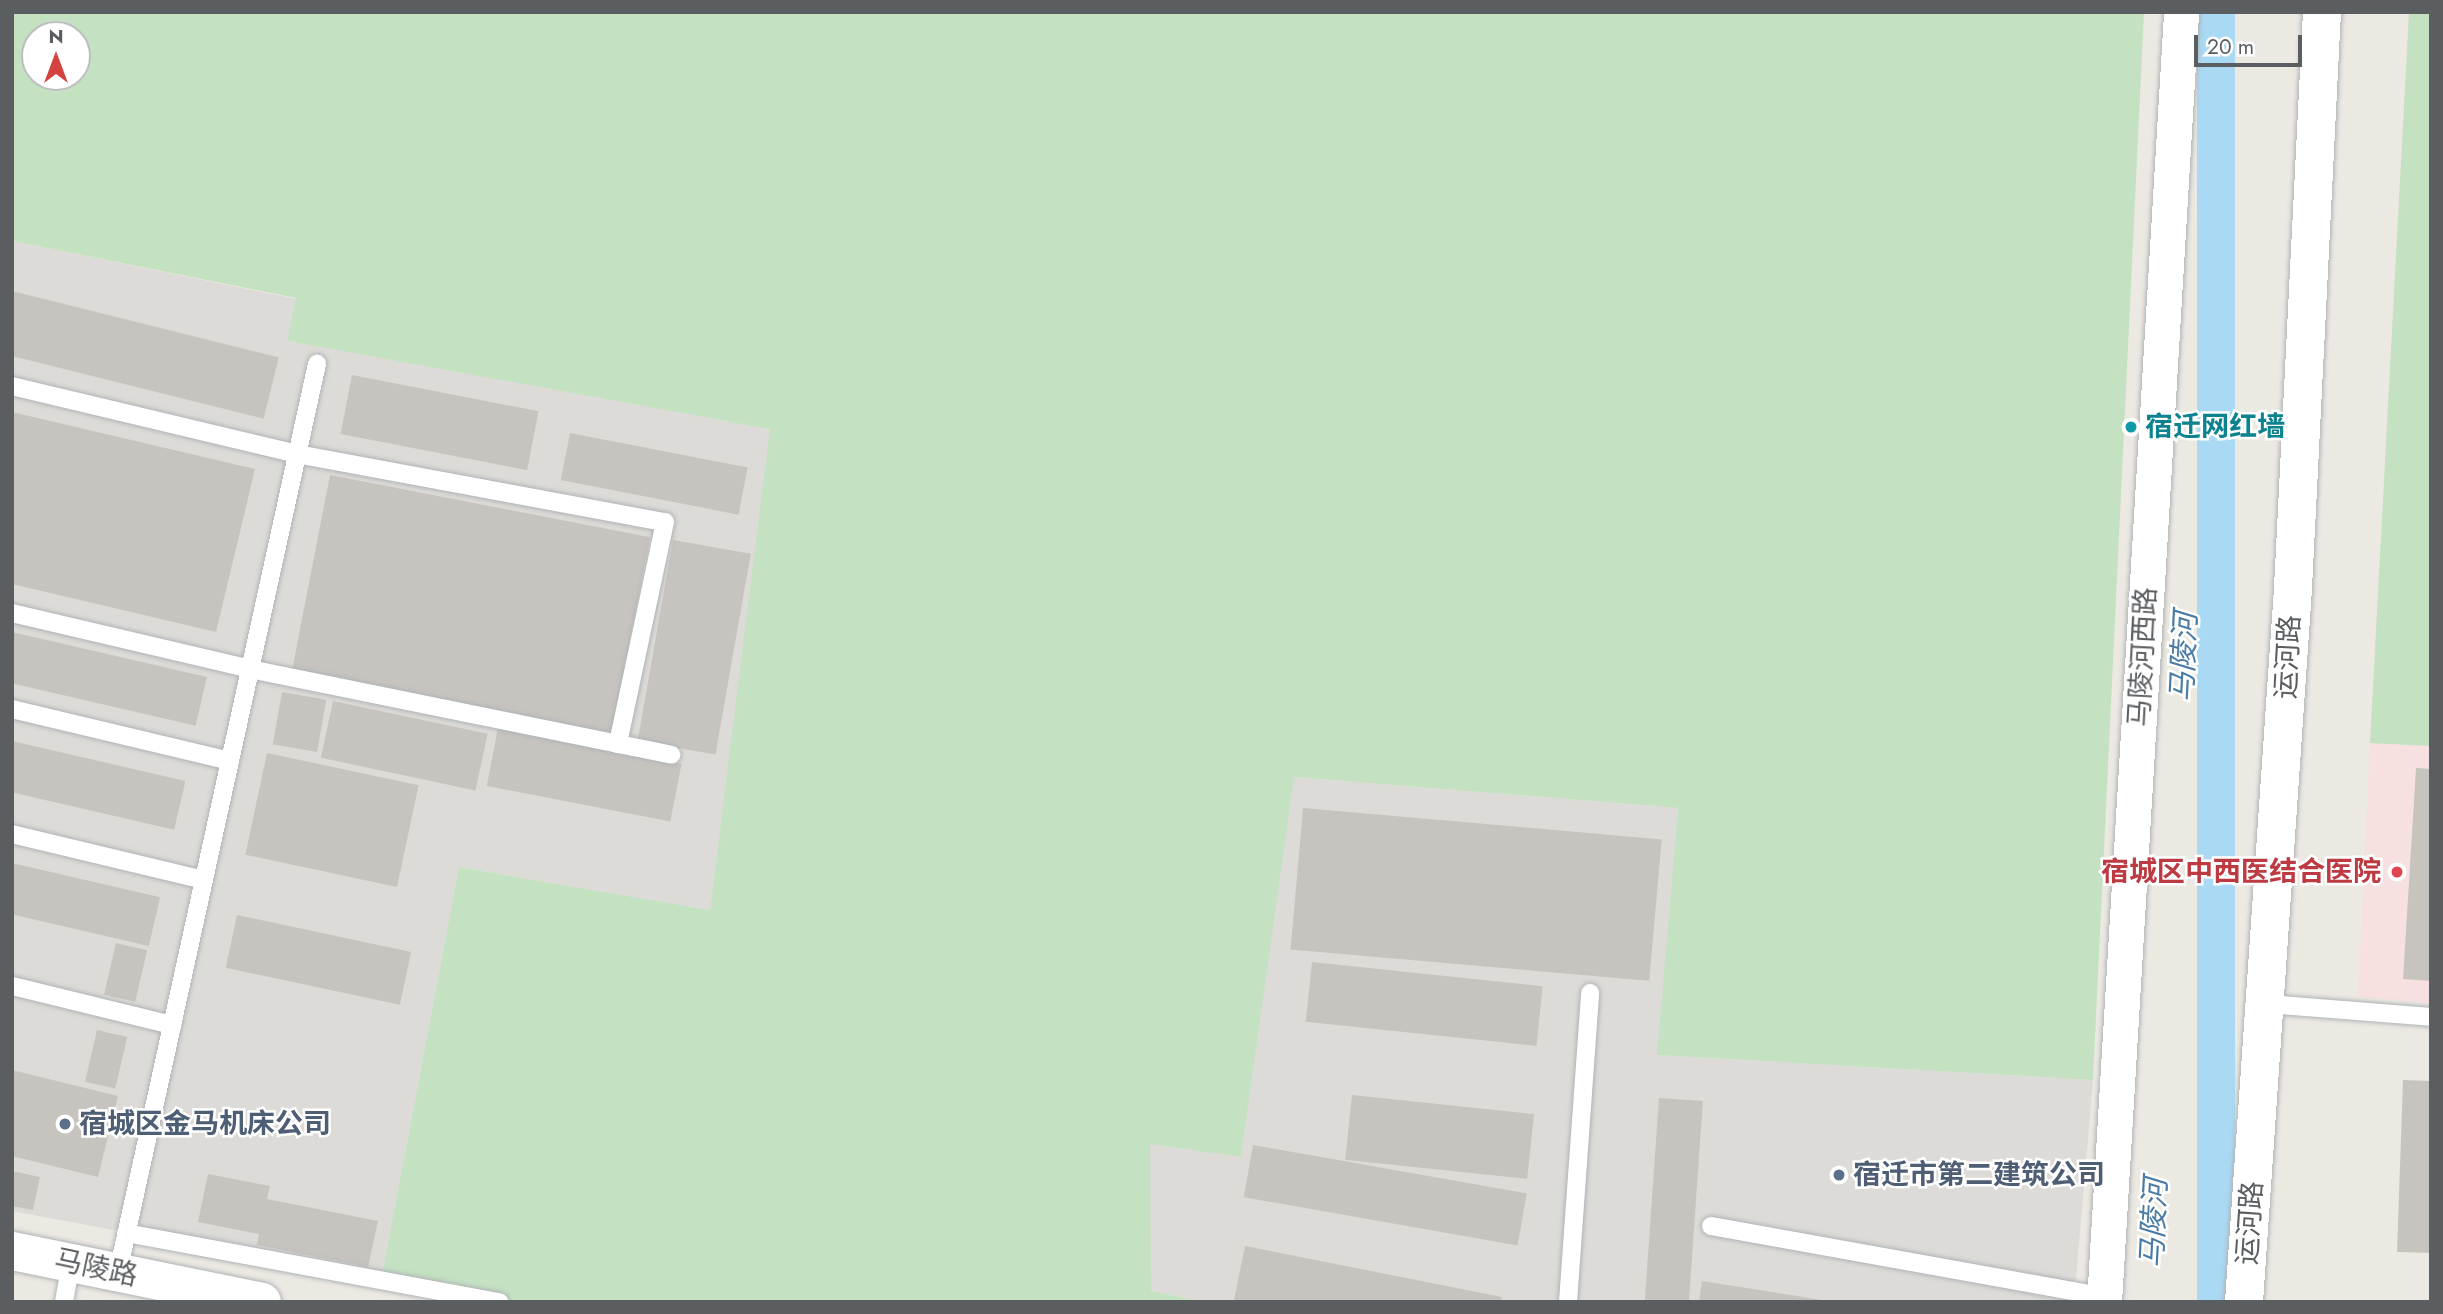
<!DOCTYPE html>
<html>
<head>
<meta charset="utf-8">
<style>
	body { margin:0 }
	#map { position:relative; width:2443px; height:1314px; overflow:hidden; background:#ece9e2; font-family:Jost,"Noto Sans SC",sans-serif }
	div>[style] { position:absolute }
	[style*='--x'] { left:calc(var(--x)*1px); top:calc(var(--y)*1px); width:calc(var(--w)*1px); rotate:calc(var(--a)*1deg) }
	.industrial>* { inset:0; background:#dddbd7 }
	.medical>* { inset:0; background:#f7e0e0 }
	.green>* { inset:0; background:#c4e1c2 }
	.water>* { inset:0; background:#aad9f4; transform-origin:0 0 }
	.building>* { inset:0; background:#c7c4bf; transform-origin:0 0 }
	.roads { filter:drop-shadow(0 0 2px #b0b3b6) drop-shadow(0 0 2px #b0b3b6) }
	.lane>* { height:18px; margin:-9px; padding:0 9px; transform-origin:9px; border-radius:9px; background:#fff }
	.street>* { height:35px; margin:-17.5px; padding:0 17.5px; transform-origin:17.5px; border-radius:17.5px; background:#fff }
	.secondary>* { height:38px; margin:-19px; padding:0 19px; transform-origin:19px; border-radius:19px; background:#fff }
	.dots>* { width:19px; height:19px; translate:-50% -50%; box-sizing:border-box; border:4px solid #fff; border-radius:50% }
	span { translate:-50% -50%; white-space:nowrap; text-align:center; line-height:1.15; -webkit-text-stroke:5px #fff; paint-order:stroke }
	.culture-label { font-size:28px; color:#0d838f; font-weight:700 }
	.left { translate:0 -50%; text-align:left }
	.street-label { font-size:28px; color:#5b5e61 }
	.health-label { font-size:28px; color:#be3a42; font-weight:700 }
	.right { translate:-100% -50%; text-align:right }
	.service-label { font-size:28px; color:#4e5e75; font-weight:700 }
	.water-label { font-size:30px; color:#4a7ba4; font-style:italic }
	.frame { position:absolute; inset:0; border:14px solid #5b5e61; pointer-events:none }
	.north { position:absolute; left:21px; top:21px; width:70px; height:70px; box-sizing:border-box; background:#fff; border:2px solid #bdbfc0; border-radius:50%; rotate:0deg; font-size:19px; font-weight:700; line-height:28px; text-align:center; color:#5b5e61 }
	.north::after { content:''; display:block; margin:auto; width:24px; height:32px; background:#d44240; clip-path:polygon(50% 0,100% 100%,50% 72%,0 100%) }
	.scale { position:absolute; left:2194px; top:35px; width:108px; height:32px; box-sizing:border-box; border:4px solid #5b5e61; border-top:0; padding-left:9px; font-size:21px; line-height:24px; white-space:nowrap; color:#5b5e61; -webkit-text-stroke:5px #fff; paint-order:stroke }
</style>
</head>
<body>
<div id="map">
	<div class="industrial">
		<div style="clip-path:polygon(12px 241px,297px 299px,287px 341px,771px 429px,710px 910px,459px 867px,381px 1280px,12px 1211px)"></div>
		<div style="clip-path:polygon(1293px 777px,1678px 808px,1658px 1055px,2093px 1080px,2074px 1302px,1205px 1302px,1151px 1291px,1150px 1143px,1241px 1156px)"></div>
	</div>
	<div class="medical">
		<div style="clip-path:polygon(2370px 743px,2431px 746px,2431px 1003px,2358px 997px)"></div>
	</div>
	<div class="green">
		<div style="clip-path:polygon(evenodd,12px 12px,2144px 12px,2093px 1080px,1657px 1055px,1678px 808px,1294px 777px,1241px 1157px,1150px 1144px,1151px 1291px,1205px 1302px,494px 1302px,381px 1280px,459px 867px,710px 910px,770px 429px,287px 341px,296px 298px,12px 241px,12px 12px,35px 35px,77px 35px,77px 77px,35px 77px,35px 35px)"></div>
		<div style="clip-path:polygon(2409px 12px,2431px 12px,2431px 746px,2370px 743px)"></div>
	</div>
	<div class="water">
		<div style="left:2197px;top:12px;width:38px;height:1292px"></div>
	</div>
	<div class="building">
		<div style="left:12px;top:291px;width:275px;height:63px;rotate:14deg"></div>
		<div style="left:352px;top:375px;width:190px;height:60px;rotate:11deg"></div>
		<div style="clip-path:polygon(12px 412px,255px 469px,216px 632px,12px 584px)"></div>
		<div style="left:570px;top:433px;width:181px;height:48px;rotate:11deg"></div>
		<div style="left:330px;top:475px;width:326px;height:201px;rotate:11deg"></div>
		<div style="left:673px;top:540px;width:79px;height:204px;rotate:10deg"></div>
		<div style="left:12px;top:632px;width:200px;height:50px;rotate:13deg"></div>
		<div style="left:282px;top:692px;width:45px;height:53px;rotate:10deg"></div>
		<div style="left:333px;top:701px;width:158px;height:58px;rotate:12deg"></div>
		<div style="left:498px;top:728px;width:187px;height:59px;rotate:11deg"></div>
		<div style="left:12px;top:741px;width:178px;height:50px;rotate:13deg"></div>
		<div style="left:267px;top:753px;width:155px;height:104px;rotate:12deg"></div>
		<div style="clip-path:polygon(2416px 768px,2431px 769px,2431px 981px,2403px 979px)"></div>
		<div style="left:1303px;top:808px;width:360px;height:142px;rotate:5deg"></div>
		<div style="left:12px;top:863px;width:152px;height:50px;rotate:13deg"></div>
		<div style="left:237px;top:915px;width:178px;height:54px;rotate:12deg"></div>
		<div style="left:116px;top:943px;width:32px;height:53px;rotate:13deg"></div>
		<div style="left:1312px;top:962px;width:232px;height:60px;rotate:6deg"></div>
		<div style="left:97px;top:1030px;width:31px;height:53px;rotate:13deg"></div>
		<div style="clip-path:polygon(12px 1070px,118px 1096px,98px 1177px,12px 1156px)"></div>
		<div style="clip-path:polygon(2403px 1080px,2431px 1081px,2431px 1253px,2397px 1252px)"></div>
		<div style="left:1352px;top:1095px;width:183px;height:65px;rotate:6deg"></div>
		<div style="left:1659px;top:1098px;width:44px;height:204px;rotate:4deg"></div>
		<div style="left:1253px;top:1145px;width:278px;height:53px;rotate:10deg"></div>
		<div style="clip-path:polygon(12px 1171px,40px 1177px,33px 1210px,12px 1206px)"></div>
		<div style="clip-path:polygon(208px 1174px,270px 1186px,267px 1199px,378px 1221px,368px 1267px,257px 1245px,259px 1234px,198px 1222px)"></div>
		<div style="clip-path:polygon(1245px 1246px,1502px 1297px,1501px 1302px,1234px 1300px)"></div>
		<div style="clip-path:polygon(1702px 1281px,1822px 1300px,1822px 1302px,1699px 1302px)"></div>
	</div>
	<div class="roads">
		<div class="lane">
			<div style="--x:12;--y:386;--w:293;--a:13.4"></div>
			<div style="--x:297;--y:454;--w:374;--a:10.5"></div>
			<div style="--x:665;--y:522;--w:227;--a:102"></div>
			<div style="--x:12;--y:613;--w:244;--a:13.2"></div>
			<div style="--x:250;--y:669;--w:430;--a:11.5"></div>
			<div style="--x:12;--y:709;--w:224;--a:13.4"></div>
			<div style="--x:12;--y:834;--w:197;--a:13.5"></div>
			<div style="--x:12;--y:986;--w:165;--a:13.7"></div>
			<div style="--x:2267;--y:1004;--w:165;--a:4.5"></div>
			<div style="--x:1711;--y:1226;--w:400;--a:10.2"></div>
			<div style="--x:126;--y:1233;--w:380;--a:10.5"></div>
			<div style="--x:118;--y:1272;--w:930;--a:-77.64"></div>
			<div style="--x:64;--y:1302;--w:40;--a:-80"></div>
			<div style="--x:1568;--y:1302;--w:310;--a:-85.9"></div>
		</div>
		<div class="street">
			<div style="--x:2104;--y:1302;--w:1292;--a:-86.58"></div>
		</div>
		<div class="secondary">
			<div style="--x:12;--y:1251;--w:255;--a:11.5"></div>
			<div style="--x:2244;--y:1302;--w:716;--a:-86.07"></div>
			<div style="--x:2293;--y:588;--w:577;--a:-87.12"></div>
		</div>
	</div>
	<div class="dots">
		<div style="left:2131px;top:427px;background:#0f9aa8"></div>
		<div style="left:2397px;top:872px;background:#e0444e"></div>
		<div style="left:65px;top:1124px;background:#5c6f8a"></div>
		<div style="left:1839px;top:1175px;background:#5c6f8a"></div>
	</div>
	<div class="culture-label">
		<span class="left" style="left:2145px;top:427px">宿迁网红墙</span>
	</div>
	<div class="street-label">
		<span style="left:2143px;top:657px;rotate:-87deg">马陵河西路</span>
		<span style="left:2288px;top:657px;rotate:-87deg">运河路</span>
		<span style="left:2250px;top:1223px;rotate:-86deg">运河路</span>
		<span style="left:96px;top:1268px;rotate:12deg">马陵路</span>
	</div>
	<div class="health-label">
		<span class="right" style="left:2381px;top:872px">宿城区中西医结合医院</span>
	</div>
	<div class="service-label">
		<span class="left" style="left:79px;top:1124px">宿城区金马机床公司</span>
		<span class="left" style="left:1853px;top:1175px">宿迁市第二建筑公司</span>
	</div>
	<div class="water-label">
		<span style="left:2184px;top:657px;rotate:-87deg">马陵河</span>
		<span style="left:2154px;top:1223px;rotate:-87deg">马陵河</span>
	</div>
	<div class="frame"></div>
	<div class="north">N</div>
	<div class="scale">20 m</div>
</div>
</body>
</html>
